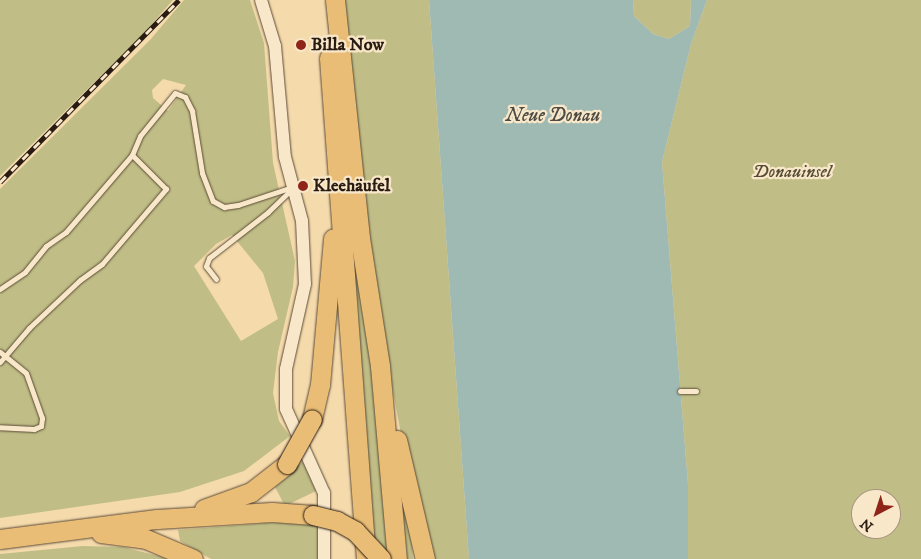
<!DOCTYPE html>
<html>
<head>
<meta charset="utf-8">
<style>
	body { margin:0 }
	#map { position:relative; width:921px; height:559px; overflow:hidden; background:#f5daac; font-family:"IM FELL DW Pica",serif }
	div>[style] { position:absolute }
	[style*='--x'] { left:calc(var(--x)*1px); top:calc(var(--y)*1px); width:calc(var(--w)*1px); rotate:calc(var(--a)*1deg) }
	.green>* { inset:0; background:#c0be86 }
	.water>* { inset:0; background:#9fb9b3 }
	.roads { filter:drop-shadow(0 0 1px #5b4b38) drop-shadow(0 0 1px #5b4b38) }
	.service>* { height:5px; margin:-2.5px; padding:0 2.5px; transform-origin:2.5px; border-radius:2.5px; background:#f8e7c9 }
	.tertiary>* { height:12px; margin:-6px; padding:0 6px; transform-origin:6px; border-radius:6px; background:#f8e7c9 }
	.motorway>* { height:19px; margin:-9.5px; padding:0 9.5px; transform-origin:9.5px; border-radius:9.5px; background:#eabd76 }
	.rail>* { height:4.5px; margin-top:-2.25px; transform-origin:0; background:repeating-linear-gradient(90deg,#f8e7c9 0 8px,#281b12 0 16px); box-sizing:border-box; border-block:1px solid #281b12 }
	.bridges { filter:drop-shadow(0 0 1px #281b12) drop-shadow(0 0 1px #281b12) }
	.motorway-bridge>* { height:19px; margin:-9.5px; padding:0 9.5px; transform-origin:9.5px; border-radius:9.5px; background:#eabd76 }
	.dots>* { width:14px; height:14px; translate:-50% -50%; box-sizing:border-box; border:2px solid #f8e7c9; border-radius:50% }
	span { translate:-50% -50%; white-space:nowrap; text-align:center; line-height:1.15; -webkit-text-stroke:4.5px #f8e7c9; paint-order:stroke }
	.poi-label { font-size:18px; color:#281b12; font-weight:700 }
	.left { translate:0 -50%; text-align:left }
	.park-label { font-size:18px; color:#564c35; font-style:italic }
	.water-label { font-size:19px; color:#4c4a42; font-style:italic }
	.north { position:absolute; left:851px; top:489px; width:50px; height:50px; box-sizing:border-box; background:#f8e7c9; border:1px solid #a59580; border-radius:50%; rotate:220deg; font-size:14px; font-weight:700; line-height:20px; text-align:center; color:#281b12 }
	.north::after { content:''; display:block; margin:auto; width:18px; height:22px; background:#8f2418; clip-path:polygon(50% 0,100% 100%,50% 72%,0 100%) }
</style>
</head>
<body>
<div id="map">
	<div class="green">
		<div style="clip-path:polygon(0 0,173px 0,146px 31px,0 176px)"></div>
		<div style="clip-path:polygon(evenodd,184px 0,250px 0,264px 43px,273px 163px,295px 261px,293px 287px,278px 352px,273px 393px,279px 421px,290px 436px,244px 471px,180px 492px,0 518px,0 189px,150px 40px,184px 0,163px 79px,186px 85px,168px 111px,153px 98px,152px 90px,163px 79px,184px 0,232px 235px,263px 273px,278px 319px,241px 341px,194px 266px,216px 244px,232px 235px)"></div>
		<div style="clip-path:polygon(343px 0,429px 0,469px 559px,434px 559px,401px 434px,373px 286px)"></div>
		<div style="clip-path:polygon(633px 0,691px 0,690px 26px,669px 39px,653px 34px,634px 16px)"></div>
		<div style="clip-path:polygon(evenodd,707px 0,921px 0,921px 559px,688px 559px,688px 484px,662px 162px,691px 44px,707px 0,861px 499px,891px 499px,891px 529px,861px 529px,861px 499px)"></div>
		<div style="clip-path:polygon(340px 102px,381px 420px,390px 556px,369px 529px)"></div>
		<div style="clip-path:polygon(303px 461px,316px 491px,285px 506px,275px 487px)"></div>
		<div style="clip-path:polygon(398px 466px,409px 512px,413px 559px,404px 559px)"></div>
		<div style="clip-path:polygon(306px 520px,320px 527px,318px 559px,211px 559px,180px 541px,178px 530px)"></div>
		<div style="clip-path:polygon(83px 546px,123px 547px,170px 559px,0 559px,0 554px)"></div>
	</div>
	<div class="water">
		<div style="clip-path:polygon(429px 0,633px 0,634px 16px,653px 34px,669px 39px,690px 26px,691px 0,707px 0,691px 44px,662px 162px,688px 484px,688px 559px,469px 559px)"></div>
	</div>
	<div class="roads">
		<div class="service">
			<div style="--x:216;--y:279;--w:16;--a:-128"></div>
			<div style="--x:206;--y:266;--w:9;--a:-69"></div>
			<div style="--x:209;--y:258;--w:75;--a:-37.9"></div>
			<div style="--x:268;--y:212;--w:33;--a:-44"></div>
			<div style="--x:0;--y:289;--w:30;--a:-34"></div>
			<div style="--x:25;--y:272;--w:33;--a:-51"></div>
			<div style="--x:46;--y:246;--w:24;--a:-35"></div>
			<div style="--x:66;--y:232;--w:101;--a:-49.4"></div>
			<div style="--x:132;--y:155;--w:21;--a:-67"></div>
			<div style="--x:140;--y:136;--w:55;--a:-50.9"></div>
			<div style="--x:175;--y:93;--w:11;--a:22"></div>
			<div style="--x:185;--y:97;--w:16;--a:63"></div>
			<div style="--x:192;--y:111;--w:63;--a:80.8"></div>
			<div style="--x:202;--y:173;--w:30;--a:69"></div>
			<div style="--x:213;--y:201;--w:13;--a:29"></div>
			<div style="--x:224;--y:207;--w:14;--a:-8"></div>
			<div style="--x:238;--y:205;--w:57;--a:-18.4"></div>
			<div style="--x:0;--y:352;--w:33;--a:39"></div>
			<div style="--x:26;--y:373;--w:48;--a:70.4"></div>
			<div style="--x:42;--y:418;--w:8;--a:97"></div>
			<div style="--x:41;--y:426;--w:8;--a:157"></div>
			<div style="--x:34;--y:429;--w:34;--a:-177"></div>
			<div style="--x:0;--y:362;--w:45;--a:-49.5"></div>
			<div style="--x:29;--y:328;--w:70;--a:-43.3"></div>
			<div style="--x:80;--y:280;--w:27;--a:-36"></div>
			<div style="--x:102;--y:264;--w:99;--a:-49.5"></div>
			<div style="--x:166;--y:189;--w:48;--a:-135"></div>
			<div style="--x:680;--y:391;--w:16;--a:0"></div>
		</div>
		<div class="tertiary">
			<div style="--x:261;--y:0;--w:48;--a:73.1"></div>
			<div style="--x:275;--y:46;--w:111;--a:84.9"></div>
			<div style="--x:285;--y:157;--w:66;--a:75.1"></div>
			<div style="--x:302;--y:221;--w:63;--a:87.3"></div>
			<div style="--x:305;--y:284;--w:87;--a:102.6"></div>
			<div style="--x:286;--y:369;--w:40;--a:90"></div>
			<div style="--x:286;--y:409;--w:92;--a:65.7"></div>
			<div style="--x:324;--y:493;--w:66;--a:90"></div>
		</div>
		<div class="motorway">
			<div style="--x:335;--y:0;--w:239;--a:84"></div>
			<div style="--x:360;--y:238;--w:130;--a:81.1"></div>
			<div style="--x:380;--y:366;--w:194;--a:85"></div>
			<div style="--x:329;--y:58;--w:502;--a:85.78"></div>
			<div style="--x:312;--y:419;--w:35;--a:-77"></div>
			<div style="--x:320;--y:385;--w:147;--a:-84.9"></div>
			<div style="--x:397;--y:440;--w:122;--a:76.8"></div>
			<div style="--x:204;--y:509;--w:50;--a:-19.9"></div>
			<div style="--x:251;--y:492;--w:46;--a:-37.9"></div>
			<div style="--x:101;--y:533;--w:45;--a:7.6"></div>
			<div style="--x:146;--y:539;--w:51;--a:23.1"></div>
			<div style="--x:0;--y:539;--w:158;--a:-7.3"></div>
			<div style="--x:157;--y:519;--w:115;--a:-3.5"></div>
			<div style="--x:272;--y:512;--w:41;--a:4.2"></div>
		</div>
	</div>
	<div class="rail">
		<div style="--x:0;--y:182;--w:255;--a:-45.5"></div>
	</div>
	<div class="bridges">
		<div class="motorway-bridge">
			<div style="--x:287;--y:464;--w:51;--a:-60.9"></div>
			<div style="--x:313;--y:515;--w:25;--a:14"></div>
			<div style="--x:337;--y:521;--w:21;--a:29"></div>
			<div style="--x:355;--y:531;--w:38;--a:47"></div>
		</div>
	</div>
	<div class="dots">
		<div style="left:301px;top:45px;background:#8f2418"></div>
		<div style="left:303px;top:186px;background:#8f2418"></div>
	</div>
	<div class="poi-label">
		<span class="left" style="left:311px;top:45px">Billa Now</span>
		<span class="left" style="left:313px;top:186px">Kleehäufel</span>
	</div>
	<div class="park-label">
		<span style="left:792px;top:172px">Donauinsel</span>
	</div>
	<div class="water-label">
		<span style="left:553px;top:116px">Neue Donau</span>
	</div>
	<div class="north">N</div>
</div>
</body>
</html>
